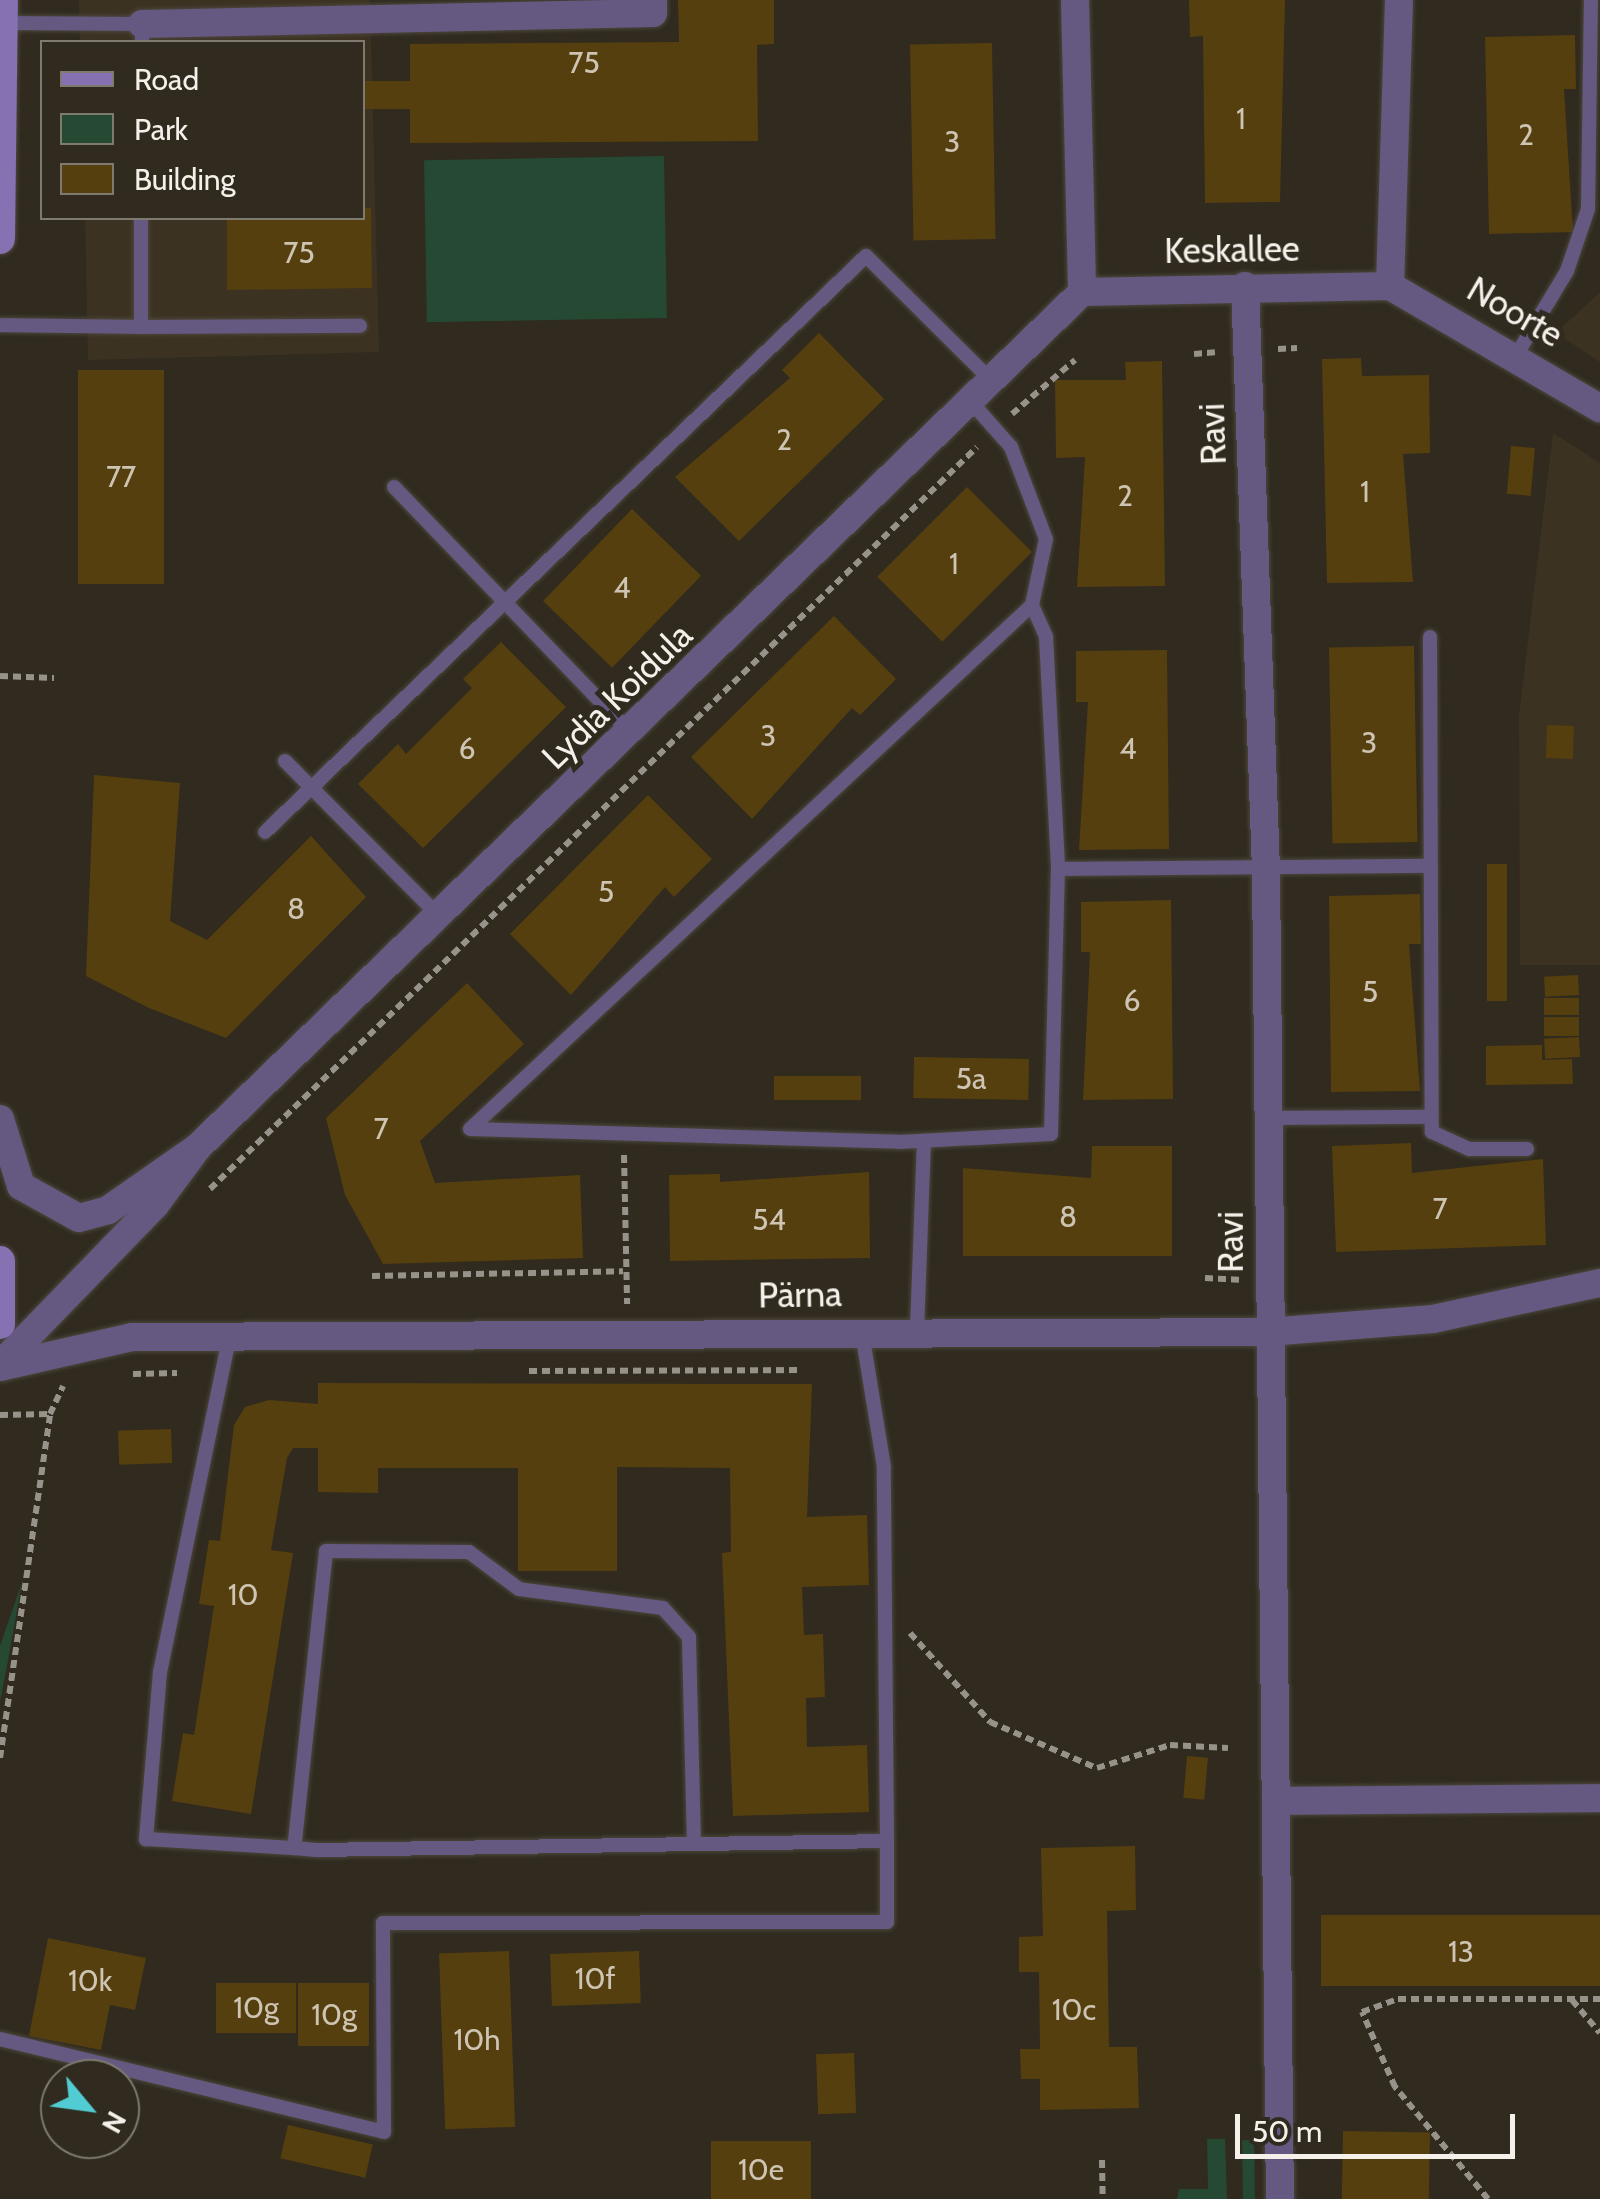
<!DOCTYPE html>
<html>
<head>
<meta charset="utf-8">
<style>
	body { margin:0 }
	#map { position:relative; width:1600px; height:2199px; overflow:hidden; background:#302a1f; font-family:Cabin,sans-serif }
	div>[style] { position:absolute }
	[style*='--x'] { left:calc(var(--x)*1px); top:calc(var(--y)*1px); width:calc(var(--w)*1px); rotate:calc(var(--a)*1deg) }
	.built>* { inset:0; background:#3c3222 }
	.green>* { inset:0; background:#264933; transform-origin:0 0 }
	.building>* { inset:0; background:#563f0e; transform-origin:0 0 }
	.path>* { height:6px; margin-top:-3px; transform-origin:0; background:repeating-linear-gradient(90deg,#98938a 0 8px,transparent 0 13px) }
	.roads { filter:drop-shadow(0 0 2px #4c463b) drop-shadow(0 0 2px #4c463b) }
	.lane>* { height:14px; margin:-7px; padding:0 7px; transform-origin:7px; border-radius:7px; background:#655982 }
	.street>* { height:28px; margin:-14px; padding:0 14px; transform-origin:14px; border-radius:14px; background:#655982 }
	.secondary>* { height:30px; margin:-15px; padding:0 15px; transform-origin:15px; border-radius:15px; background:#8671b3 }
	span { translate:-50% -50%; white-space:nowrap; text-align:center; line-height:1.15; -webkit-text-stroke:10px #302a1f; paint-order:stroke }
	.number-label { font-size:30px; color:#cdc4b3 }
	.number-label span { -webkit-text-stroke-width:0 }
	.street-label { font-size:35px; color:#f5f1ea }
	.legend { position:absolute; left:40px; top:40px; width:325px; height:180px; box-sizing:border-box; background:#302a1f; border:2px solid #7f7a70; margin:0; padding:12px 18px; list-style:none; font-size:30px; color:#f5f1ea }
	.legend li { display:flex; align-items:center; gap:20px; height:50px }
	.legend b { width:50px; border:2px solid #7f7a70 }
	.north { position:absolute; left:40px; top:2059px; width:100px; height:100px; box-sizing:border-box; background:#302a1f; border:2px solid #7f7a70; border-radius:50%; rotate:119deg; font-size:28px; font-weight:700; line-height:40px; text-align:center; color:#f5f1ea }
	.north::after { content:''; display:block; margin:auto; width:35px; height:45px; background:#51ccd2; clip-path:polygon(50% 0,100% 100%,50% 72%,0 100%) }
	.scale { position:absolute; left:1235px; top:2114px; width:280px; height:45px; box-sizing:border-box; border:5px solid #f5f1ea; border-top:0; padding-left:12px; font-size:30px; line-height:35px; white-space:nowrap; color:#f5f1ea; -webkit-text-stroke:8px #302a1f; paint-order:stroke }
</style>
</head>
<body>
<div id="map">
	<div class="built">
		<div style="clip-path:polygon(79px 0,370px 0,379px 352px,88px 360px,85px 218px,362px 218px,362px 42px,80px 42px)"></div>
		<div style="clip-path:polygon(1600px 292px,1600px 362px,1556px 333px)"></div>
		<div style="clip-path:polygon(1553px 433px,1600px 463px,1600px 965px,1520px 965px,1519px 715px)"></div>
	</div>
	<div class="green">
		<div style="left:664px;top:156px;width:162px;height:240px;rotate:89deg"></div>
		<div style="clip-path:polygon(22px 1582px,9px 1655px,0 1702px,0 1646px)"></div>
		<div style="clip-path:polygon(1207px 2139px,1225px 2139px,1227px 2199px,1177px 2199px,1179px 2189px,1208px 2189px)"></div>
		<div style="left:1254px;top:2140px;width:59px;height:12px;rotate:89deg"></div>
	</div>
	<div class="building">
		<div style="clip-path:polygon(678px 0,774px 0,774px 44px,757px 45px,758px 141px,410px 143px,410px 109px,362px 109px,362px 81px,410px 81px,410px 44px,679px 42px)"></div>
		<div style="clip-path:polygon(1189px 0,1285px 0,1280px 202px,1205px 203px,1203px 36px,1190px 37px)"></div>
		<div style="clip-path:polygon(1575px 35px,1576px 89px,1564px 89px,1573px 232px,1489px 234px,1485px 37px)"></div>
		<div style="left:992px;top:43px;width:196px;height:82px;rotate:89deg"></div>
		<div style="clip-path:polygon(362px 208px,371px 208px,372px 288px,227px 290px,227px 218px,362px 218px)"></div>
		<div style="clip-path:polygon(819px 333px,884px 399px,739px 541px,675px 477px,790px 378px,782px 370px)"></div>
		<div style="clip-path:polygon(1361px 358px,1362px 376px,1429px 375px,1430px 453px,1403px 454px,1413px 582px,1327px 583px,1322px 359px)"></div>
		<div style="clip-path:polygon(1162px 361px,1165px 586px,1077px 587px,1085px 457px,1056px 458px,1055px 380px,1126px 380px,1125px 362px)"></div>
		<div style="left:78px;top:370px;width:86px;height:214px"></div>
		<div style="left:1511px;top:446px;width:24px;height:48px;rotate:5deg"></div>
		<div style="left:967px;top:487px;width:92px;height:127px;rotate:45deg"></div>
		<div style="left:632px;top:509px;width:96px;height:128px;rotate:44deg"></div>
		<div style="clip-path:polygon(834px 616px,896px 679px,860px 715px,852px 708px,752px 819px,691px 757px)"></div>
		<div style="clip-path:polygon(501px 642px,566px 707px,423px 848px,358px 784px,398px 744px,406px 754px,472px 688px,463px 679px)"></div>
		<div style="left:1414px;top:646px;width:196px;height:85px;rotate:89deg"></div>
		<div style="clip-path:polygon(1167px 650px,1169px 849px,1079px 850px,1088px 702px,1076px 702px,1076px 651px)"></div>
		<div style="left:1547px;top:725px;width:27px;height:33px;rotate:2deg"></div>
		<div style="clip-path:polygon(94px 775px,180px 783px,170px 921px,207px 940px,311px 836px,366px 897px,226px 1038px,149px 1008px,86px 976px)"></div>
		<div style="clip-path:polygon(648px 795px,712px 859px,674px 897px,665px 887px,571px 995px,510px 934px)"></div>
		<div style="left:1487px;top:864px;width:20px;height:137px"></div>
		<div style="clip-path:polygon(1420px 894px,1421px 944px,1409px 944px,1420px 1091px,1331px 1092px,1329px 896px)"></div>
		<div style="clip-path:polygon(1171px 900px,1173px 1099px,1083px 1100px,1090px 952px,1081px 952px,1081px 902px)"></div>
		<div style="left:1578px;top:975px;width:20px;height:34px;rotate:87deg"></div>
		<div style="clip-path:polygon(467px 983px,524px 1044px,420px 1141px,435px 1183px,580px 1175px,583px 1258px,383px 1264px,345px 1195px,326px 1118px)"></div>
		<div style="left:1544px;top:998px;width:35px;height:17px"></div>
		<div style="left:1544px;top:1017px;width:35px;height:19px"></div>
		<div style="left:1579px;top:1037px;width:20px;height:35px;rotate:87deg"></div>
		<div style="clip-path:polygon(1542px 1045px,1542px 1060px,1572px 1059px,1573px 1084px,1486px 1085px,1486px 1046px)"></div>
		<div style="left:914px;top:1057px;width:115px;height:41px;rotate:1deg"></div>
		<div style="left:861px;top:1076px;width:24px;height:87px;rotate:90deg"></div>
		<div style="clip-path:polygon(1411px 1143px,1412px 1173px,1543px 1159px,1546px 1245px,1336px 1252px,1332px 1146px)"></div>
		<div style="clip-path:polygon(1092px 1146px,1172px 1146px,1172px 1256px,963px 1256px,963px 1168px,1091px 1178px)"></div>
		<div style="clip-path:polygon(869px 1172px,870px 1258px,670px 1261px,669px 1175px,720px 1174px,720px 1182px)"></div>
		<div style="clip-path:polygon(318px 1383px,812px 1384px,807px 1517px,867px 1515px,869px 1585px,802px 1587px,804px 1635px,823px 1634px,825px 1697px,806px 1698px,807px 1747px,867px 1745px,869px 1812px,733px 1816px,722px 1553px,731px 1552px,730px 1468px,617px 1467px,617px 1571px,518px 1571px,518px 1468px,378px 1468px,378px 1493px,318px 1492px,318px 1448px,293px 1448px,287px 1458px,271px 1550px,293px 1553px,251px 1814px,172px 1801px,183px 1733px,194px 1735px,214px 1606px,199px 1604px,209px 1540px,220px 1541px,234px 1425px,245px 1407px,269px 1400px,318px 1404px)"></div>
		<div style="left:171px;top:1429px;width:34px;height:53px;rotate:88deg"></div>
		<div style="left:1187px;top:1756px;width:21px;height:42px;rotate:5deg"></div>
		<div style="clip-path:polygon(1135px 1846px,1136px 1910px,1107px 1911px,1109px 2047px,1137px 2047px,1139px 2108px,1040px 2110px,1040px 2079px,1021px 2079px,1020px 2049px,1040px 2049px,1039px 1972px,1019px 1972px,1019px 1937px,1043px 1936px,1041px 1848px)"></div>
		<div style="left:1600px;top:1915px;width:71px;height:279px;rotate:90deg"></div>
		<div style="clip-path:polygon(48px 1938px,146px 1958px,135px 2010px,110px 2005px,101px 2050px,29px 2036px)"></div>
		<div style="left:509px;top:1951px;width:176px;height:70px;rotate:88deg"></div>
		<div style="left:639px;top:1951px;width:52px;height:89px;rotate:88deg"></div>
		<div style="left:296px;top:1983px;width:50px;height:80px;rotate:90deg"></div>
		<div style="left:298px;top:1983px;width:71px;height:63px"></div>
		<div style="left:854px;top:2053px;width:60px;height:38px;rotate:88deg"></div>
		<div style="left:288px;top:2125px;width:87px;height:34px;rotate:13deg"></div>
		<div style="left:1343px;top:2131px;width:87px;height:68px;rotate:1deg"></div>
		<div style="left:711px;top:2141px;width:100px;height:58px"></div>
	</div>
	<div class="path">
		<div style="--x:1278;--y:349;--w:19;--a:-3"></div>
		<div style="--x:1194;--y:354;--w:21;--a:-5"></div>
		<div style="--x:1012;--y:414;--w:83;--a:-40.6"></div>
		<div style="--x:0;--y:676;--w:54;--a:2.1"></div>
		<div style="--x:624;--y:1155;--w:149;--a:88.8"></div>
		<div style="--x:210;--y:1189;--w:1067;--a:-44.05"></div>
		<div style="--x:372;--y:1276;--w:251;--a:-1.1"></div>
		<div style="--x:1205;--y:1278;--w:34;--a:3"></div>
		<div style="--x:529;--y:1371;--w:272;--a:-0.2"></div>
		<div style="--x:133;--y:1374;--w:44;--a:-1.3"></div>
		<div style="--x:0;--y:1415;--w:50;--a:-1.1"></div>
		<div style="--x:910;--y:1633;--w:120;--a:48"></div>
		<div style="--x:990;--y:1722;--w:116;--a:23.3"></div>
		<div style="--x:1097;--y:1768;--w:77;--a:-17.5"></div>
		<div style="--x:1170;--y:1745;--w:58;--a:3"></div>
		<div style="--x:0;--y:1758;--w:348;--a:-81.7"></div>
		<div style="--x:50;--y:1414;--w:31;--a:-65"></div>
		<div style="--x:1572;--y:2000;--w:43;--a:49.7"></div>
		<div style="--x:1102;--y:2160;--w:39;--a:89"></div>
		<div style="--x:1488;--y:2199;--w:146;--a:-129.7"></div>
		<div style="--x:1395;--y:2087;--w:82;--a:-113.7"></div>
		<div style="--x:1362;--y:2012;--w:38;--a:-20"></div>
		<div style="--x:1398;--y:1999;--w:202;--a:0"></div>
	</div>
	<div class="roads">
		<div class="lane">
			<div style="--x:2;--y:23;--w:140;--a:0.4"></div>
			<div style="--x:142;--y:24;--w:18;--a:90"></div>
			<div style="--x:0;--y:325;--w:141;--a:0.8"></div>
			<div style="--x:141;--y:327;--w:109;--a:-90"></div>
			<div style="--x:141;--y:327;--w:219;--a:-0.3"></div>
			<div style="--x:1517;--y:354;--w:97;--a:-58.9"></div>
			<div style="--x:1567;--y:271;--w:65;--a:-71.3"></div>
			<div style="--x:1588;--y:209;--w:209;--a:-89.2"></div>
			<div style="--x:972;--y:403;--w:59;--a:48.4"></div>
			<div style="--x:1011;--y:447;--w:98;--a:69.2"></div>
			<div style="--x:1046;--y:539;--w:67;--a:102"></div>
			<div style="--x:1032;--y:605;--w:768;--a:137"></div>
			<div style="--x:470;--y:1129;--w:429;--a:1.7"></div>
			<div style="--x:899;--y:1142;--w:152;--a:-3"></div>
			<div style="--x:1051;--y:1134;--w:265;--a:-88.5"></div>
			<div style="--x:1058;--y:869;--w:371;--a:-0.5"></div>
			<div style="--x:394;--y:487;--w:342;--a:46.1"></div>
			<div style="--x:1032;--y:605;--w:35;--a:66"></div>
			<div style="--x:1046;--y:637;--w:232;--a:87"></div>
			<div style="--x:1430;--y:637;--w:495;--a:89.8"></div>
			<div style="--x:1432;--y:1132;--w:41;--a:24.7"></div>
			<div style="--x:1469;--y:1149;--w:58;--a:0"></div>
			<div style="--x:285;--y:761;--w:218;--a:45.2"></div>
			<div style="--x:265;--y:832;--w:832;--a:-43.78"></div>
			<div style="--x:866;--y:256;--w:179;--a:44.8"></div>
			<div style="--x:1267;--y:1118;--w:163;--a:-0.4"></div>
			<div style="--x:917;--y:1331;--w:190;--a:-87.9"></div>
			<div style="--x:229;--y:1339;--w:340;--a:101.7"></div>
			<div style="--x:160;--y:1672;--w:168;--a:94.8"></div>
			<div style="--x:146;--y:1839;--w:148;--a:3.5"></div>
			<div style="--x:694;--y:1844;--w:207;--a:-91.4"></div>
			<div style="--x:689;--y:1637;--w:39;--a:-132"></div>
			<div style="--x:663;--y:1608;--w:145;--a:-172.5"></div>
			<div style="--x:519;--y:1589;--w:62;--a:-143.5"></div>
			<div style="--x:469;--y:1552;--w:143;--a:-179.6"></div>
			<div style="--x:326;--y:1551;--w:299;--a:96.1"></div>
			<div style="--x:294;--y:1848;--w:22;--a:5"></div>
			<div style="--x:316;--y:1850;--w:571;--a:-0.9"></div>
			<div style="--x:887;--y:1841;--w:374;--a:-90.5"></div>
			<div style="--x:884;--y:1467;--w:136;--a:-99.3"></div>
			<div style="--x:0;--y:2039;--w:395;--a:13.6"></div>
			<div style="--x:384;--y:2132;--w:209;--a:-90.3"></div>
			<div style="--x:383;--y:1923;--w:504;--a:-0.11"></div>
			<div style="--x:887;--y:1922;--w:81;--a:-90"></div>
		</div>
		<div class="street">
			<div style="--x:1075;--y:0;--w:292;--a:88.6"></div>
			<div style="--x:142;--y:24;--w:511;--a:-1.23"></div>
			<div style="--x:653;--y:13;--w:13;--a:-90"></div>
			<div style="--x:1245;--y:286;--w:585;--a:87.94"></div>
			<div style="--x:1266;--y:871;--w:1328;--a:89.4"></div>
			<div style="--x:1390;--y:286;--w:286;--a:-88.2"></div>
			<div style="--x:1082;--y:292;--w:308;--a:-1.1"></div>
			<div style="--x:1390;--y:286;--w:243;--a:30.2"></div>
			<div style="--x:0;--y:1119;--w:70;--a:72.6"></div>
			<div style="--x:21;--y:1186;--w:66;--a:28.9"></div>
			<div style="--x:79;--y:1218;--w:30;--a:-15"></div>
			<div style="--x:108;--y:1210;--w:110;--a:-35"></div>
			<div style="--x:198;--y:1147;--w:72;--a:126.6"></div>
			<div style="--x:155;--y:1205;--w:221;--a:134.1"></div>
			<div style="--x:198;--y:1147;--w:1230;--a:-44.04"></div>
			<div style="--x:0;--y:1367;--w:135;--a:-12.8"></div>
			<div style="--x:132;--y:1337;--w:1136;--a:-0.25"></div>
			<div style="--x:1268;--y:1332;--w:166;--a:-4.5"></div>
			<div style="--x:1433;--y:1319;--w:171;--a:-12.2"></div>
			<div style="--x:1278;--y:1801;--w:322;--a:-0.5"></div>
		</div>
		<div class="secondary">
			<div style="--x:0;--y:239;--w:239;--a:-89.3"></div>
			<div style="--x:0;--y:1261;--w:63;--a:90"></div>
		</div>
	</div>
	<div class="number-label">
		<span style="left:584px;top:63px">75</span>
		<span style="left:1241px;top:119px">1</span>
		<span style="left:1526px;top:135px">2</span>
		<span style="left:952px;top:142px">3</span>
		<span style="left:299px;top:253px">75</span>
		<span style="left:784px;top:440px">2</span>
		<span style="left:121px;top:477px">77</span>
		<span style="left:1365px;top:492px">1</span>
		<span style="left:1125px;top:496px">2</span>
		<span style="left:954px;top:564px">1</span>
		<span style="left:622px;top:588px">4</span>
		<span style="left:768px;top:736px">3</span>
		<span style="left:1369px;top:743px">3</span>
		<span style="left:467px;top:749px">6</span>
		<span style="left:1128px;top:749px">4</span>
		<span style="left:606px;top:892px">5</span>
		<span style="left:296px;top:909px">8</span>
		<span style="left:1370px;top:992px">5</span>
		<span style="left:1132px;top:1001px">6</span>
		<span style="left:971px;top:1079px">5a</span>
		<span style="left:381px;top:1129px">7</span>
		<span style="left:1440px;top:1209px">7</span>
		<span style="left:1068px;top:1217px">8</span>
		<span style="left:769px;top:1220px">54</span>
		<span style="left:243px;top:1595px">10</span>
		<span style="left:1461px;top:1952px">13</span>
		<span style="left:595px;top:1979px">10f</span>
		<span style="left:90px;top:1981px">10k</span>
		<span style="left:256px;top:2008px">10g</span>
		<span style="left:1074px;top:2010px">10c</span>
		<span style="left:334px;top:2015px">10g</span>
		<span style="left:477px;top:2040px">10h</span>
		<span style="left:761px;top:2170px">10e</span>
	</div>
	<div class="street-label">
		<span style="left:1232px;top:250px;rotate:-1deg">Keskallee</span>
		<span style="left:1515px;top:312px;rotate:30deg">Noorte</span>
		<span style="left:1213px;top:434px;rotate:-92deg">Ravi</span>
		<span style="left:617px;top:696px;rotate:-44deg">Lydia Koidula</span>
		<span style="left:1231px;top:1242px;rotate:-90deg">Ravi</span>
		<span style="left:800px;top:1295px;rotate:-1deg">Pärna</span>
	</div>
	<ul class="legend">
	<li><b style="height:12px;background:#8671b3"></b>Road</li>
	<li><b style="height:28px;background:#264933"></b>Park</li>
	<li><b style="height:28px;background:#563f0e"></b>Building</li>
	</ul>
	<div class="north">N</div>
	<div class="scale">50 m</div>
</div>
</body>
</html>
